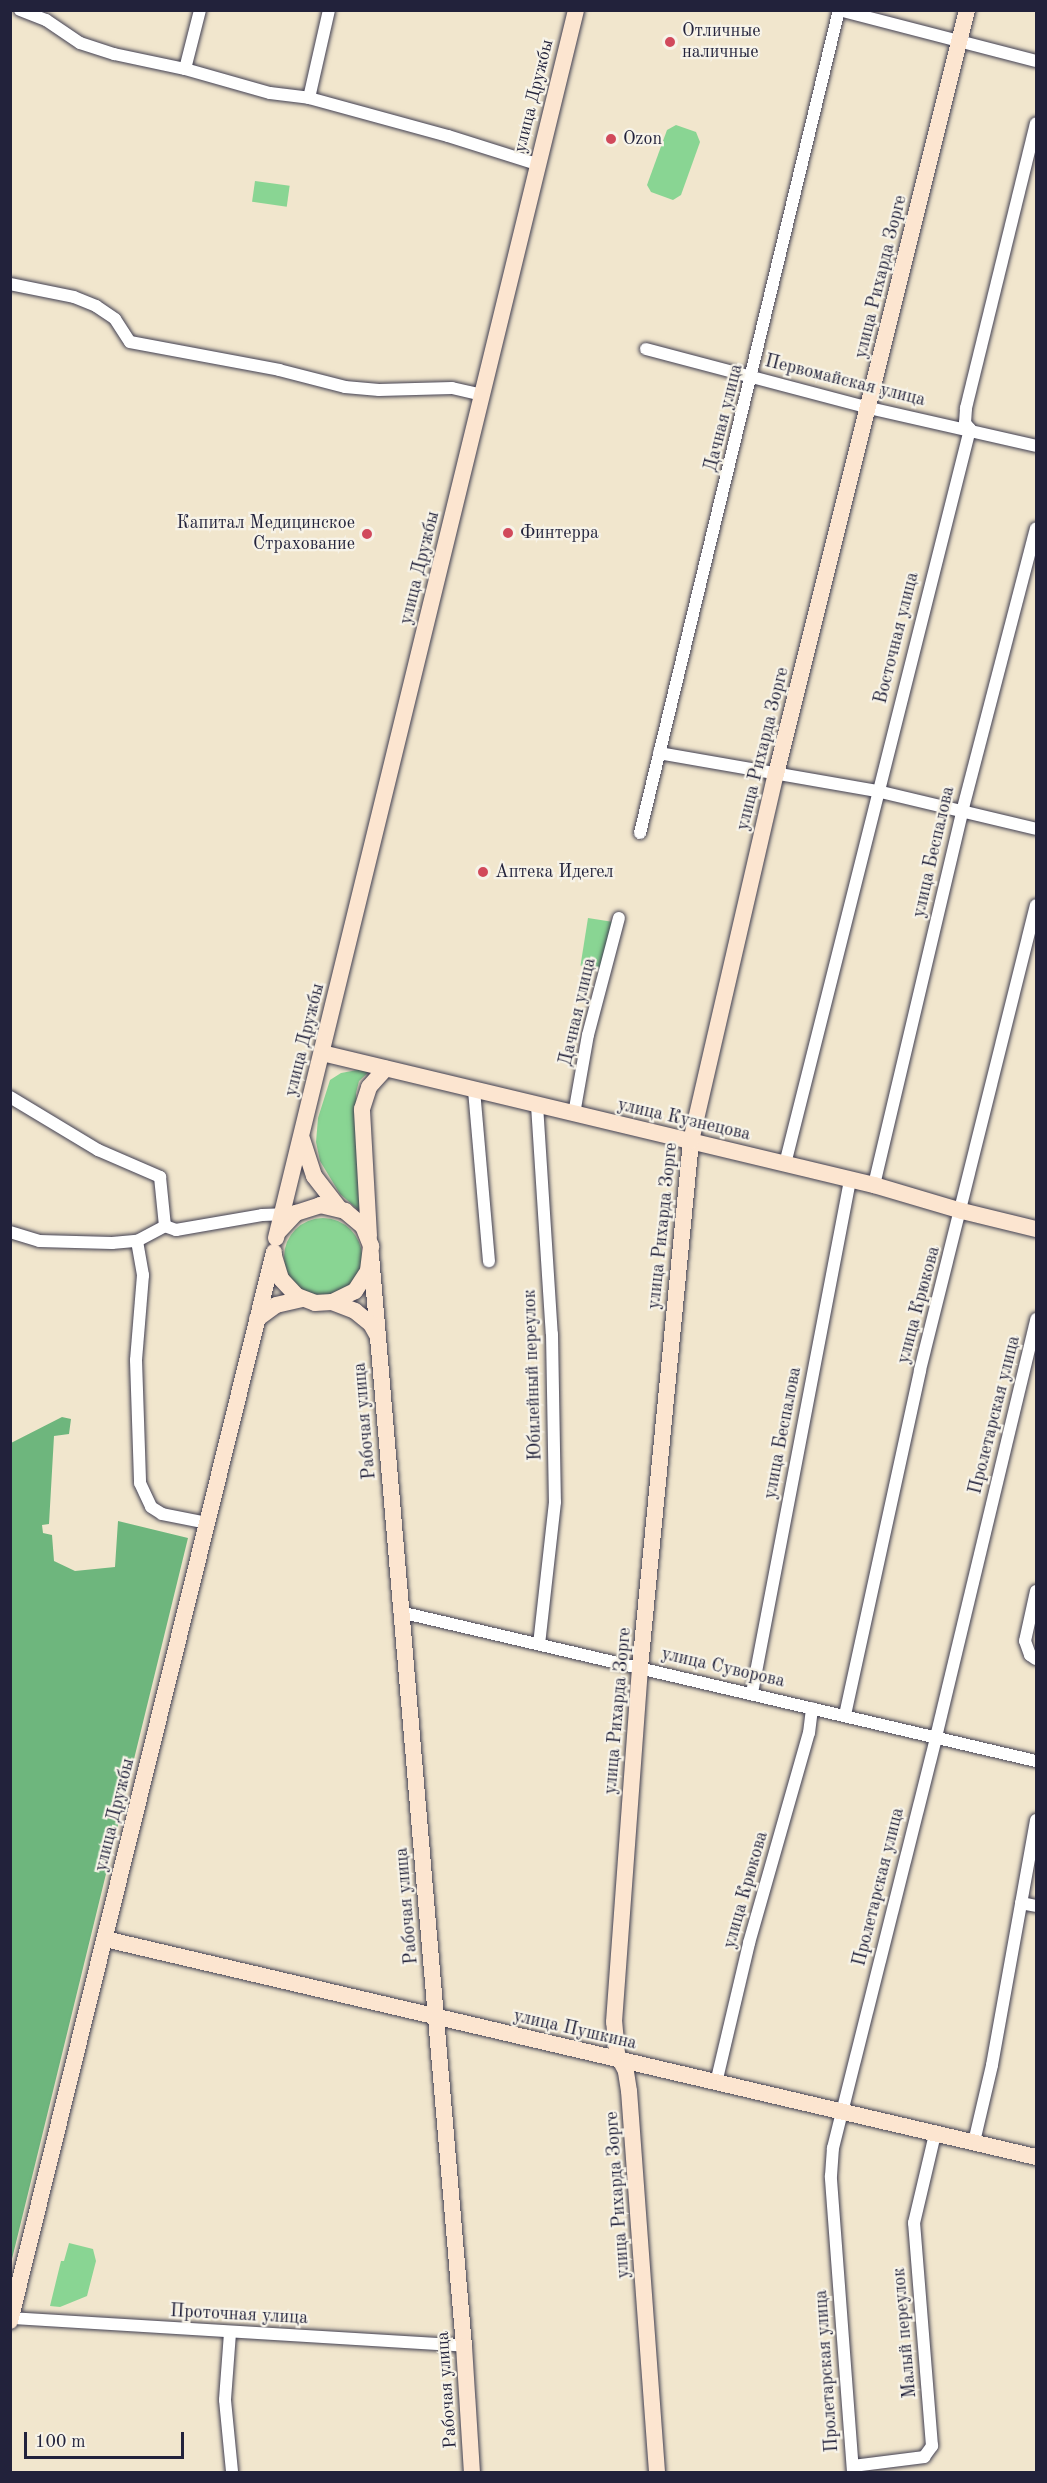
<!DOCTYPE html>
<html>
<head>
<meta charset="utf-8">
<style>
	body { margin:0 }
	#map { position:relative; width:1047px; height:2483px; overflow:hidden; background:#f1e6cd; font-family:"Old Standard TT",serif }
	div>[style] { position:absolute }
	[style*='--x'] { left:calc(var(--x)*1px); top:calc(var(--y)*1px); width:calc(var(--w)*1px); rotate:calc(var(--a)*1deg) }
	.green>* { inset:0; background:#89d593; transform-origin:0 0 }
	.round { border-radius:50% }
	.forest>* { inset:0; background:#6eb67d }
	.roads { filter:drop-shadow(0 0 2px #413f51) drop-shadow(0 0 2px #413f51) }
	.street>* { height:12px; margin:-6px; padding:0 6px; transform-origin:6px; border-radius:6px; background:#fff }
	.secondary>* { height:16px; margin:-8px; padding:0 8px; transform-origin:8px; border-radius:8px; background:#fce5d0 }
	.dots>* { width:16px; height:16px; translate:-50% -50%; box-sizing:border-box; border:3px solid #f7f3e8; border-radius:50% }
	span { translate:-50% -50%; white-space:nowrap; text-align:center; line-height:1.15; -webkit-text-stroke:4.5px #f7f3e8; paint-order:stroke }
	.poi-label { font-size:18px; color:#22223b }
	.left { translate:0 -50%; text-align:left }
	.right { translate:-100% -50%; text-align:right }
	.street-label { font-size:18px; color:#22223b }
	.frame { position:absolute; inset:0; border:12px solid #22223b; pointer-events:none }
	.scale { position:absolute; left:24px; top:2432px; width:160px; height:27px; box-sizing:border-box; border:3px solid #22223b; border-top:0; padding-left:8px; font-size:18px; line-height:21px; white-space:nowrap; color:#22223b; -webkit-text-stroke:4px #f7f3e8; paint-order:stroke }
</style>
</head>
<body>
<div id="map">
	<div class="green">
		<div style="clip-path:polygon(676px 125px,696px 132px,700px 142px,681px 195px,673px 200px,651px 192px,647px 185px,667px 130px)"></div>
		<div style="left:255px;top:181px;width:35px;height:21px;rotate:8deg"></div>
		<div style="left:588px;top:918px;width:24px;height:48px;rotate:9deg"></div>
		<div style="clip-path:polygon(374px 1067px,359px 1081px,356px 1093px,362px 1213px,340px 1194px,320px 1161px,316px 1142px,318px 1118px,330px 1080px,341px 1073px)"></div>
		<div class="round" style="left:284px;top:1218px;width:78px;height:78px"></div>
		<div style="clip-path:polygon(69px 2243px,93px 2249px,96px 2261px,87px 2296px,60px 2307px,50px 2306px,61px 2261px,64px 2261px)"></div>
	</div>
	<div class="forest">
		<div style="clip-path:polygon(62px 1417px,71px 1419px,69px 1434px,54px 1436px,49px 1524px,42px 1525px,43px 1533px,52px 1535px,54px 1561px,75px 1571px,115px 1567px,118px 1521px,188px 1538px,11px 2263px,11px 1443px)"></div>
	</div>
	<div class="roads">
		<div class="street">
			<div style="--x:20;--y:10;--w:28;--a:21"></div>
			<div style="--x:46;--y:20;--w:41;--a:34.1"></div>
			<div style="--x:80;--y:43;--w:36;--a:18"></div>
			<div style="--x:114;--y:54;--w:73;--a:11.9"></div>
			<div style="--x:185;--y:69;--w:88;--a:15.8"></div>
			<div style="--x:270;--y:93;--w:39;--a:7"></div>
			<div style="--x:309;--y:98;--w:144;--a:15.3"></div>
			<div style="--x:448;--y:136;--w:93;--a:17.5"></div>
			<div style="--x:839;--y:10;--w:203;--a:14.5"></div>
			<div style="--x:185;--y:69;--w:61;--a:-75.7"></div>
			<div style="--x:309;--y:98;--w:90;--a:-77.2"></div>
			<div style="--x:10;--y:284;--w:65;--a:11.5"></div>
			<div style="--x:74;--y:297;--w:24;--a:22"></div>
			<div style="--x:96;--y:306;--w:23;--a:34"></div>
			<div style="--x:115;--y:319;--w:27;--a:57"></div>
			<div style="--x:130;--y:342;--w:152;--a:10.6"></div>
			<div style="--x:279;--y:370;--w:68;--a:14.4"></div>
			<div style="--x:345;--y:387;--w:34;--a:5"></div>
			<div style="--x:379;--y:390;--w:73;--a:-1.6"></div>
			<div style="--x:452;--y:388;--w:32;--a:13"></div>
			<div style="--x:646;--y:349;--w:231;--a:14.8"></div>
			<div style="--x:869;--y:408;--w:171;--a:12.8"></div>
			<div style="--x:659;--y:753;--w:221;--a:9.9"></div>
			<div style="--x:877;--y:791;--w:163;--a:13.4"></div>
			<div style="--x:640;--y:833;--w:847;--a:-76.41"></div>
			<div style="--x:474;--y:1090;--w:172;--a:85"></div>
			<div style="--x:10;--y:1097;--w:103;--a:31.1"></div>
			<div style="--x:98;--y:1150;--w:68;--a:23.5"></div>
			<div style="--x:160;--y:1177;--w:49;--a:84.2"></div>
			<div style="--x:537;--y:1105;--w:229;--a:86.3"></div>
			<div style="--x:552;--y:1334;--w:168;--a:89"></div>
			<div style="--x:555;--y:1502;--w:143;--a:96.4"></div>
			<div style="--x:574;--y:1114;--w:80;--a:-80"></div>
			<div style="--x:588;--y:1035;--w:121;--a:-75.2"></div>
			<div style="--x:785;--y:1164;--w:758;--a:-75.87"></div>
			<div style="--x:970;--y:429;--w:8;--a:-130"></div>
			<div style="--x:965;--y:423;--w:15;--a:-86"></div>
			<div style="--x:966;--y:408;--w:293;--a:-76.2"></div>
			<div style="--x:874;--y:1185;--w:383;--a:-76.7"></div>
			<div style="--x:962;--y:812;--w:293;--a:-75.4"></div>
			<div style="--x:165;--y:1226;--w:12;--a:20"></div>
			<div style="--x:176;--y:1230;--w:87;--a:-9.9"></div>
			<div style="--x:262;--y:1215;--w:27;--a:-2"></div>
			<div style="--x:10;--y:1232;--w:30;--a:17"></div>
			<div style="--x:39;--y:1241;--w:73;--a:1.6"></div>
			<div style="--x:112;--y:1243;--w:25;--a:-5"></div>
			<div style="--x:137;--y:1241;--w:32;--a:-28"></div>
			<div style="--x:137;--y:1241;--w:35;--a:80"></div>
			<div style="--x:143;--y:1275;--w:85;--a:94.7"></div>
			<div style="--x:136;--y:1360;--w:123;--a:88.1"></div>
			<div style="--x:140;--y:1483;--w:26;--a:65"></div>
			<div style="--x:151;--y:1507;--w:13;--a:32"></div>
			<div style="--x:162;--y:1514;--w:46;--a:11.3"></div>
			<div style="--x:1036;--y:1591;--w:51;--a:102.4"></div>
			<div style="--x:1025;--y:1641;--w:15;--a:70"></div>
			<div style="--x:1030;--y:1655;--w:7;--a:34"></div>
			<div style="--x:400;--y:1612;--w:653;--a:13.19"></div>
			<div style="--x:752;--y:1693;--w:522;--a:-79.18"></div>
			<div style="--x:845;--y:1715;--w:353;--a:-77.7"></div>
			<div style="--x:920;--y:1370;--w:479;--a:-76"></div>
			<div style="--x:1021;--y:1903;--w:15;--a:11"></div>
			<div style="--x:716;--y:2083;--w:144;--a:-76.7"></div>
			<div style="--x:749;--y:1943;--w:218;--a:-74.1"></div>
			<div style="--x:809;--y:1733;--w:25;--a:-83"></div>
			<div style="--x:974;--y:2142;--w:79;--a:-76.8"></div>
			<div style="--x:992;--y:2065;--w:249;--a:-79.8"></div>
			<div style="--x:11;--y:2318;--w:454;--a:3.5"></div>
			<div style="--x:230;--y:2333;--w:67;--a:94.3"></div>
			<div style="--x:225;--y:2400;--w:72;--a:84.4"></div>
			<div style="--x:853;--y:2466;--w:72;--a:-7.2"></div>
			<div style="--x:924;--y:2457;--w:14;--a:-54"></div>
			<div style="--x:932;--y:2446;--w:224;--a:-94.6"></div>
			<div style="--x:914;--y:2223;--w:91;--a:-76.7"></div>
			<div style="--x:853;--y:2472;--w:297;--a:-94.3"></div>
			<div style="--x:831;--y:2176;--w:28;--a:-86"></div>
			<div style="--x:833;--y:2148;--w:424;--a:-75.9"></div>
			<div style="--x:936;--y:1737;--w:430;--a:-76.5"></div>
		</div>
		<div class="secondary">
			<div style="--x:322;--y:1053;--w:568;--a:13.45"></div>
			<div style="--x:874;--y:1185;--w:92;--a:16.5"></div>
			<div style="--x:962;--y:1211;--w:76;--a:13.7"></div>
			<div style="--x:302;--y:1139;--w:39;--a:72"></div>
			<div style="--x:314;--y:1176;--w:41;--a:52"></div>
			<div style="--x:279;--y:1231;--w:25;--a:-47"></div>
			<div style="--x:296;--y:1213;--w:25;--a:-18"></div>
			<div style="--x:320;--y:1205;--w:26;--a:13"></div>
			<div style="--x:345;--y:1211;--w:23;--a:40"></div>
			<div style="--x:363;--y:1226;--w:22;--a:68"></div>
			<div style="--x:371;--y:1246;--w:25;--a:97"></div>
			<div style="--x:368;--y:1271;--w:24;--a:123"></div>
			<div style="--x:355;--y:1291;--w:25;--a:154"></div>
			<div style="--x:369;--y:1236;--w:127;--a:-93.2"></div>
			<div style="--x:362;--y:1109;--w:23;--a:-72"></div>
			<div style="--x:369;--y:1087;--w:25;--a:-48"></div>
			<div style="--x:276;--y:1238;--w:1264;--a:-76.27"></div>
			<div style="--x:371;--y:1255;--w:1095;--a:85.13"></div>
			<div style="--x:464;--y:2346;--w:126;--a:86.4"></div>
			<div style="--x:274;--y:1256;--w:24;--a:73"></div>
			<div style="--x:281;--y:1279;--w:23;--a:47"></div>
			<div style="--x:297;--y:1296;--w:19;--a:21"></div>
			<div style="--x:315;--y:1303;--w:17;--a:-3"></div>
			<div style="--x:332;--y:1302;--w:25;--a:21"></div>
			<div style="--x:355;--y:1311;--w:21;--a:39"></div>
			<div style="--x:371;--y:1324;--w:13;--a:61"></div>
			<div style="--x:257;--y:1319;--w:24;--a:-36"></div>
			<div style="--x:276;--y:1305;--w:27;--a:-13"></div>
			<div style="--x:105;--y:1939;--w:956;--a:13.18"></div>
			<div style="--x:10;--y:2321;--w:1101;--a:-76.13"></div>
			<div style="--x:657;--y:2472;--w:382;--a:-94.2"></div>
			<div style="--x:629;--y:2091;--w:20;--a:-99"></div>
			<div style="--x:626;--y:2071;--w:19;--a:-118"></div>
			<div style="--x:617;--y:2054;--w:32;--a:-95"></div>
			<div style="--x:614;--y:2022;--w:356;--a:-85.8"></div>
			<div style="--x:640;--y:1667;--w:528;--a:-84.46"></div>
			<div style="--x:691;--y:1141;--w:377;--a:-77"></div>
			<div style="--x:776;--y:774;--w:788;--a:-75.96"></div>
		</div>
	</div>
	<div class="dots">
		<div style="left:670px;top:42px;background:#d1495b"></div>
		<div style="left:611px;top:139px;background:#d1495b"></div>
		<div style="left:508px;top:533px;background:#d1495b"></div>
		<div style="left:367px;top:534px;background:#d1495b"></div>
		<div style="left:483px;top:872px;background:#d1495b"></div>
	</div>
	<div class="poi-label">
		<span class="left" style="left:682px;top:42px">Отличные<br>наличные</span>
		<span class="left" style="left:623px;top:139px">Ozon</span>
		<span class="right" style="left:355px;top:534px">Капитал Медицинское<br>Страхование</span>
		<span class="left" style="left:520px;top:533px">Финтерра</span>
		<span class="left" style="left:495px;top:872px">Аптека Идегел</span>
	</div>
	<div class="street-label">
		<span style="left:534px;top:96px;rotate:-76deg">улица Дружбы</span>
		<span style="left:881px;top:277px;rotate:-76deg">улица Рихарда Зорге</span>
		<span style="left:845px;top:381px;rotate:14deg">Первомайская улица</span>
		<span style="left:724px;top:418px;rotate:-76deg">Дачная улица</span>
		<span style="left:420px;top:568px;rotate:-76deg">улица Дружбы</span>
		<span style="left:897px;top:638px;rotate:-76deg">Восточная улица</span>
		<span style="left:763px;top:749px;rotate:-76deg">улица Рихарда Зорге</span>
		<span style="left:934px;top:852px;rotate:-77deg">улица Беспалова</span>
		<span style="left:578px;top:1012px;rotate:-77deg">Дачная улица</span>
		<span style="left:305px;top:1040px;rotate:-76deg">улица Дружбы</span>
		<span style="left:684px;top:1120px;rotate:13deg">улица Кузнецова</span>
		<span style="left:663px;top:1226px;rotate:-84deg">улица Рихарда Зорге</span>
		<span style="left:919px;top:1305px;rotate:-75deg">улица Крюкова</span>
		<span style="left:533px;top:1375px;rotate:-92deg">Юбилейный переулок</span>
		<span style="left:995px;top:1415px;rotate:-76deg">Пролетарская улица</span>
		<span style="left:365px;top:1421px;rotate:-95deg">Рабочая улица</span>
		<span style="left:783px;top:1433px;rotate:-79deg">улица Беспалова</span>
		<span style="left:723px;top:1668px;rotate:13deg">улица Суворова</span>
		<span style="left:618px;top:1711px;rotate:-85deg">улица Рихарда Зорге</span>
		<span style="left:115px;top:1815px;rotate:-76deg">улица Дружбы</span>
		<span style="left:879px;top:1887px;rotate:-76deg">Пролетарская улица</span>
		<span style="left:746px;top:1890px;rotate:-74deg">улица Крюкова</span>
		<span style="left:407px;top:1906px;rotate:-95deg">Рабочая улица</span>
		<span style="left:575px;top:2030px;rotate:13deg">улица Пушкина</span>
		<span style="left:618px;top:2195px;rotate:-94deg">улица Рихарда Зорге</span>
		<span style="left:239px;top:2315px;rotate:3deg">Проточная улица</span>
		<span style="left:905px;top:2333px;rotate:-95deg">Малый переулок</span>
		<span style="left:827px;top:2371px;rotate:-94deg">Пролетарская улица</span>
		<span style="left:447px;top:2390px;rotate:-94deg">Рабочая улица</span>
	</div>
	<div class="frame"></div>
	<div class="scale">100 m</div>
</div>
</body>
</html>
